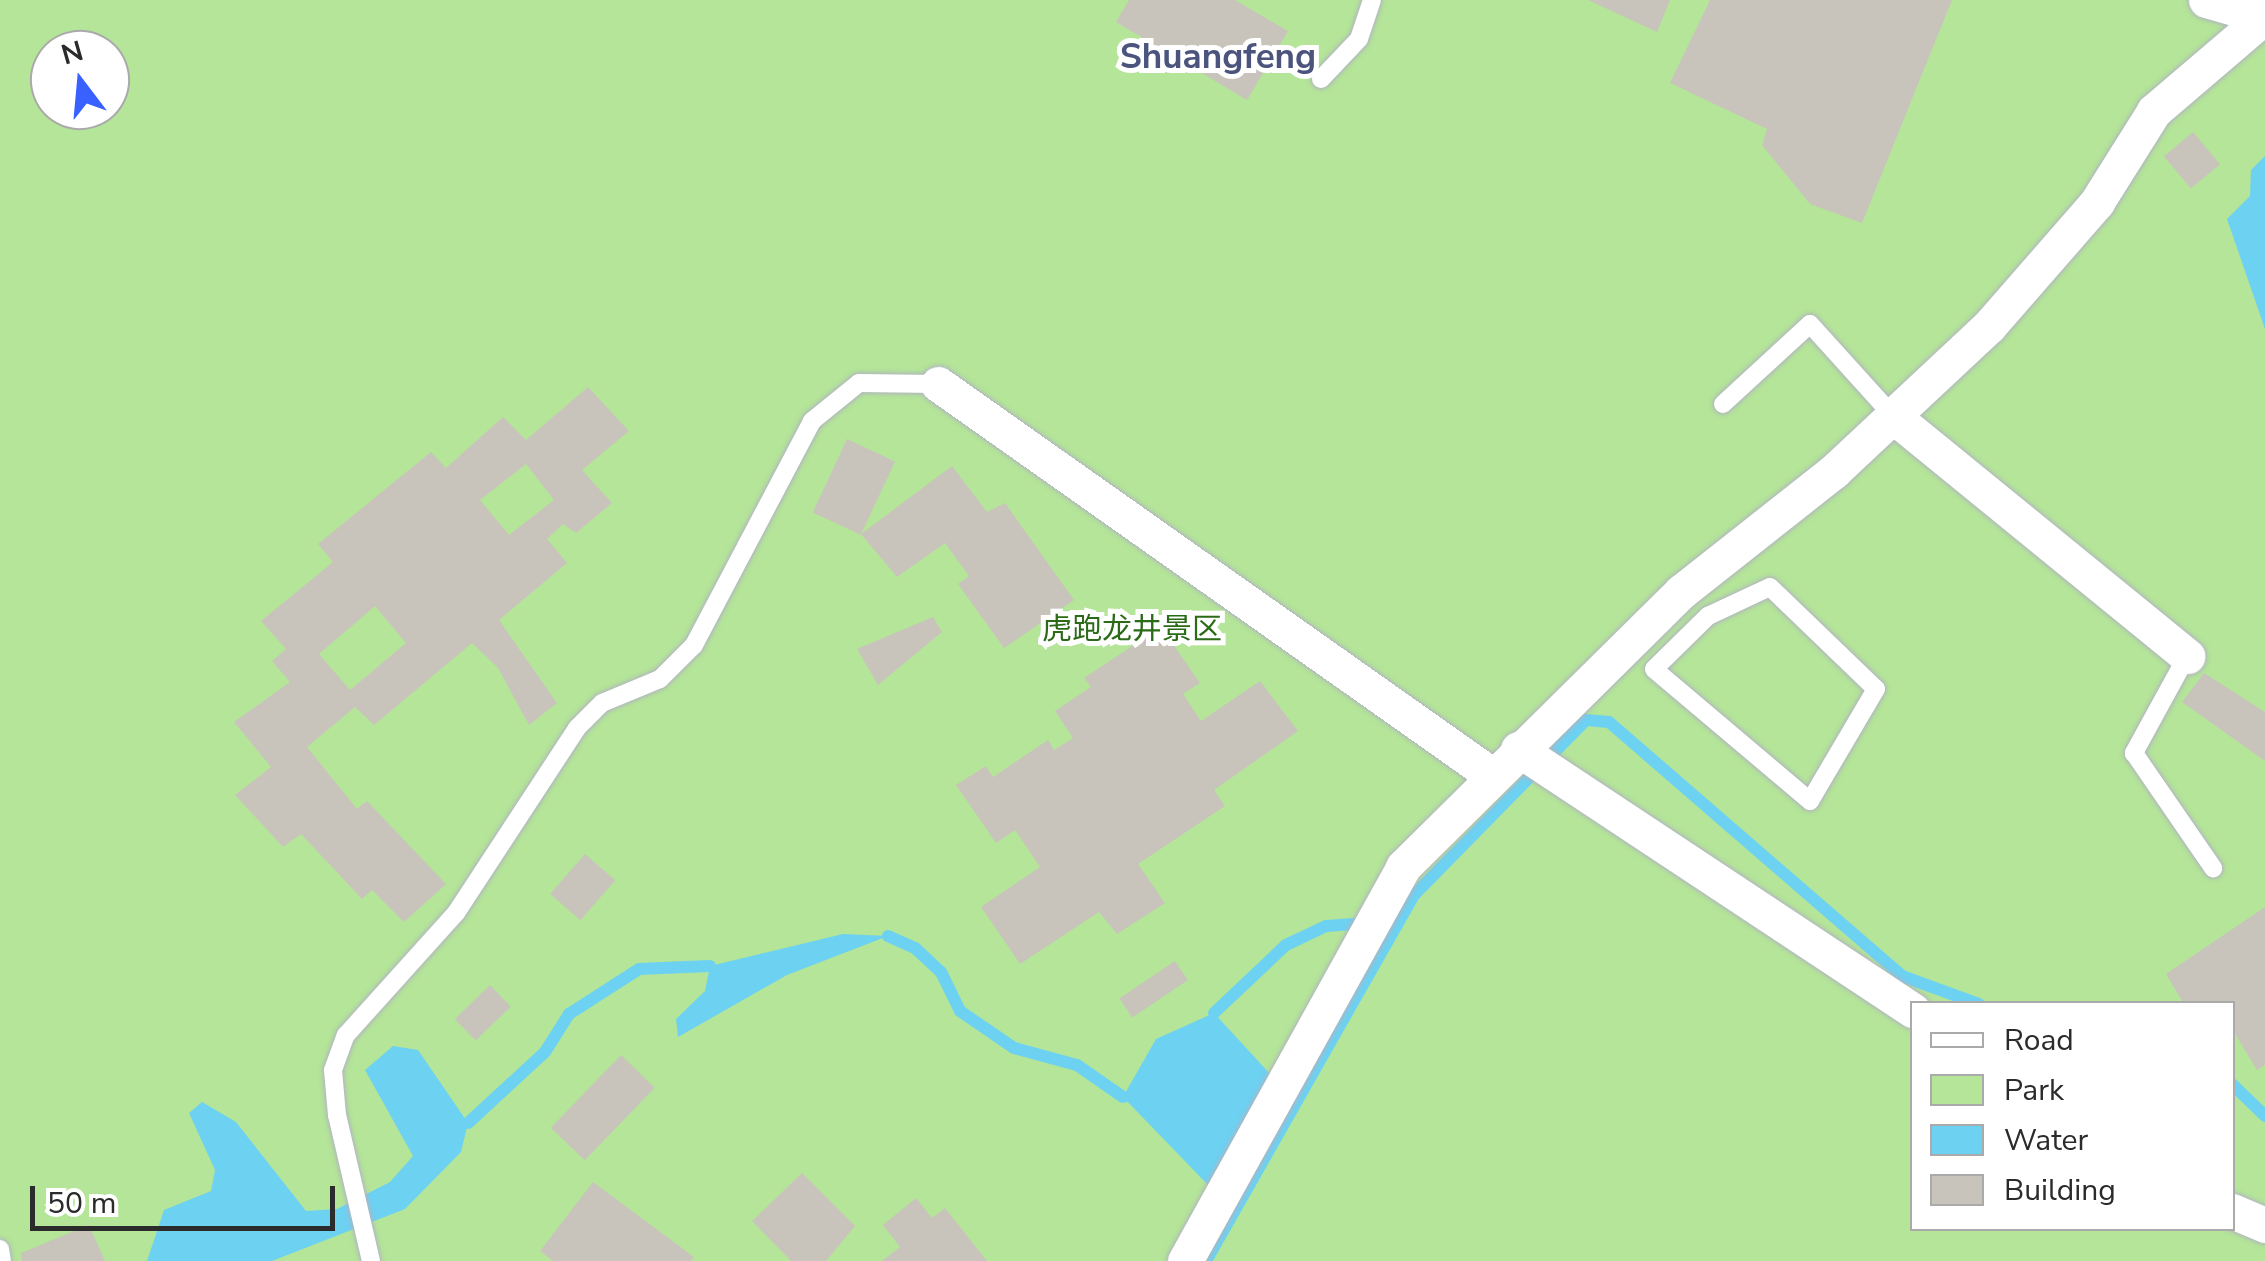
<!DOCTYPE html>
<html>
<head>
<meta charset="utf-8">
<style>
	body { margin:0 }
	#map { position:relative; width:2265px; height:1261px; overflow:hidden; background:#ede6dd; font-family:"Nunito Sans","Noto Sans SC",sans-serif }
	div>[style] { position:absolute }
	[style*='--x'] { left:calc(var(--x)*1px); top:calc(var(--y)*1px); width:calc(var(--w)*1px); rotate:calc(var(--a)*1deg) }
	.green>* { inset:0; background:#b4e598 }
	.water>* { inset:0; background:#6dd1f2 }
	.stream>* { height:12px; margin:-6px; padding:0 6px; transform-origin:6px; border-radius:6px; background:#6dd1f2 }
	.building>* { inset:0; background:#c9c4bb; transform-origin:0 0 }
	.roads { filter:drop-shadow(0 0 2px #b1b4bf) drop-shadow(0 0 2px #b1b4bf) }
	.lane>* { height:18px; margin:-9px; padding:0 9px; transform-origin:9px; border-radius:9px; background:#fff }
	.street>* { height:35px; margin:-17.5px; padding:0 17.5px; transform-origin:17.5px; border-radius:17.5px; background:#fff }
	span { translate:-50% -50%; white-space:nowrap; text-align:center; line-height:1.15; -webkit-text-stroke:10px #fff; paint-order:stroke }
	.park-label { font-size:30px; color:#2b6b18 }
	.quarter-label { font-size:35px; color:#4a547d; font-weight:700 }
	.legend { position:absolute; left:1910px; top:1001px; width:325px; height:230px; box-sizing:border-box; background:#fff; border:2px solid #aaa; margin:0; padding:12px 18px; list-style:none; font-size:30px; color:#2b2b2b }
	.legend li { display:flex; align-items:center; gap:20px; height:50px }
	.legend b { width:50px; border:2px solid #aaa }
	.north { position:absolute; left:30px; top:30px; width:100px; height:100px; box-sizing:border-box; background:#fff; border:2px solid #aaa; border-radius:50%; rotate:344deg; font-size:28px; font-weight:700; line-height:40px; text-align:center; color:#2b2b2b }
	.north::after { content:''; display:block; margin:auto; width:35px; height:45px; background:#3861ff; clip-path:polygon(50% 0,100% 100%,50% 72%,0 100%) }
	.scale { position:absolute; left:30px; top:1186px; width:305px; height:45px; box-sizing:border-box; border:5px solid #2b2b2b; border-top:0; padding-left:12px; font-size:30px; line-height:35px; white-space:nowrap; color:#2b2b2b; -webkit-text-stroke:8px #fff; paint-order:stroke }
</style>
</head>
<body>
<div id="map">
	<div class="green">
		<div style="clip-path:polygon(evenodd,0 0,2265px 0,2265px 1261px,0 1261px,0 0,50px 50px,110px 50px,110px 110px,50px 110px,50px 50px,0 0,1912px 1004px,2232px 1004px,2232px 1228px,1912px 1228px,1912px 1004px)"></div>
	</div>
	<div class="water">
		<div style="clip-path:polygon(2265px 156px,2265px 329px,2227px 219px,2250px 196px,2251px 170px)"></div>
		<div style="clip-path:polygon(843px 934px,888px 936px,787px 975px,678px 1037px,676px 1019px,705px 991px,710px 966px)"></div>
		<div style="clip-path:polygon(1214px 1013px,1271px 1075px,1208px 1185px,1123px 1097px,1156px 1039px)"></div>
		<div style="clip-path:polygon(393px 1046px,418px 1050px,468px 1123px,461px 1152px,405px 1209px,272px 1261px,147px 1261px,164px 1210px,211px 1191px,215px 1170px,189px 1113px,202px 1102px,236px 1122px,306px 1211px,337px 1209px,390px 1182px,413px 1156px,365px 1070px)"></div>
	</div>
	<div class="stream">
		<div style="--x:888;--y:936;--w:30;--a:24"></div>
		<div style="--x:915;--y:948;--w:35;--a:43"></div>
		<div style="--x:941;--y:972;--w:43;--a:64"></div>
		<div style="--x:960;--y:1011;--w:65;--a:34.4"></div>
		<div style="--x:1014;--y:1048;--w:65;--a:15.1"></div>
		<div style="--x:1077;--y:1065;--w:56;--a:34.8"></div>
		<div style="--x:1214;--y:1013;--w:99;--a:-43.4"></div>
		<div style="--x:1286;--y:945;--w:44;--a:-25.4"></div>
		<div style="--x:1326;--y:926;--w:39;--a:-4"></div>
		<div style="--x:2232;--y:1084;--w:46;--a:44.1"></div>
		<div style="--x:468;--y:1123;--w:105;--a:-42.7"></div>
		<div style="--x:545;--y:1052;--w:45;--a:-57.7"></div>
		<div style="--x:569;--y:1014;--w:83;--a:-32.7"></div>
		<div style="--x:639;--y:969;--w:71;--a:-2.4"></div>
		<div style="--x:1206;--y:1261;--w:421;--a:-60.4"></div>
		<div style="--x:1414;--y:895;--w:245;--a:-45.5"></div>
		<div style="--x:1586;--y:720;--w:23;--a:5"></div>
		<div style="--x:1609;--y:722;--w:388;--a:40.9"></div>
		<div style="--x:1902;--y:976;--w:82;--a:20"></div>
	</div>
	<div class="building">
		<div style="clip-path:polygon(1129px 0,1235px 0,1288px 31px,1247px 100px,1116px 22px)"></div>
		<div style="clip-path:polygon(1588px 0,1670px 0,1657px 32px)"></div>
		<div style="clip-path:polygon(1710px 0,1952px 0,1862px 223px,1810px 204px,1762px 145px,1767px 129px,1670px 83px)"></div>
		<div style="left:2193px;top:132px;width:42px;height:38px;rotate:50deg"></div>
		<div style="clip-path:polygon(evenodd,588px 387px,629px 431px,582px 470px,612px 503px,576px 533px,563px 524px,547px 539px,567px 563px,499px 620px,557px 703px,529px 725px,498px 668px,472px 643px,374px 725px,355px 707px,307px 747px,357px 809px,367px 801px,446px 884px,404px 922px,372px 890px,362px 899px,301px 834px,283px 847px,235px 795px,271px 767px,234px 722px,290px 682px,272px 661px,286px 649px,261px 621px,333px 562px,318px 544px,431px 452px,446px 468px,503px 417px,526px 440px,588px 387px,526px 464px,554px 500px,509px 535px,480px 500px,526px 464px,588px 387px,375px 606px,406px 643px,350px 690px,319px 654px,375px 606px)"></div>
		<div style="left:847px;top:439px;width:53px;height:81px;rotate:25deg"></div>
		<div style="clip-path:polygon(952px 466px,987px 512px,1005px 503px,1074px 600px,1004px 648px,958px 584px,969px 576px,945px 543px,897px 577px,861px 534px)"></div>
		<div style="clip-path:polygon(933px 617px,942px 632px,878px 685px,857px 649px)"></div>
		<div style="clip-path:polygon(1161px 627px,1200px 683px,1183px 694px,1201px 721px,1260px 681px,1298px 731px,1214px 790px,1225px 806px,1138px 864px,1165px 903px,1117px 934px,1099px 912px,1020px 964px,981px 907px,1040px 867px,1015px 830px,996px 843px,956px 785px,986px 766px,993px 777px,1048px 740px,1054px 750px,1073px 738px,1055px 711px,1091px 687px,1084px 678px)"></div>
		<div style="clip-path:polygon(2204px 673px,2265px 712px,2265px 761px,2182px 702px)"></div>
		<div style="left:585px;top:854px;width:40px;height:53px;rotate:41deg"></div>
		<div style="clip-path:polygon(2265px 907px,2265px 1065px,2257px 1070px,2232px 1029px,2232px 1004px,2184px 1004px,2166px 974px)"></div>
		<div style="left:1175px;top:961px;width:23px;height:67px;rotate:56deg"></div>
		<div style="left:490px;top:985px;width:30px;height:49px;rotate:46deg"></div>
		<div style="left:621px;top:1055px;width:47px;height:101px;rotate:44deg"></div>
		<div style="clip-path:polygon(802px 1173px,855px 1226px,826px 1261px,791px 1261px,752px 1221px)"></div>
		<div style="clip-path:polygon(593px 1182px,694px 1257px,691px 1261px,553px 1261px,540px 1251px)"></div>
		<div style="clip-path:polygon(916px 1198px,932px 1218px,945px 1208px,987px 1261px,882px 1261px,900px 1247px,883px 1225px)"></div>
		<div style="clip-path:polygon(89px 1225px,105px 1261px,22px 1261px,21px 1253px)"></div>
	</div>
	<div class="roads">
		<div class="lane">
			<div style="--x:1321;--y:79;--w:55;--a:-46.5"></div>
			<div style="--x:1359;--y:39;--w:41;--a:-71.6"></div>
			<div style="--x:1723;--y:404;--w:118;--a:-42.6"></div>
			<div style="--x:1810;--y:324;--w:124;--a:47.9"></div>
			<div style="--x:1770;--y:587;--w:147;--a:43.9"></div>
			<div style="--x:1876;--y:689;--w:130;--a:120.5"></div>
			<div style="--x:1810;--y:801;--w:204;--a:-139.8"></div>
			<div style="--x:1654;--y:669;--w:76;--a:-44.5"></div>
			<div style="--x:1708;--y:616;--w:68;--a:-25.1"></div>
			<div style="--x:2187;--y:656;--w:111;--a:118.7"></div>
			<div style="--x:2134;--y:753;--w:140;--a:55.5"></div>
			<div style="--x:0;--y:1249;--w:12;--a:81"></div>
			<div style="--x:371;--y:1261;--w:150;--a:-103.1"></div>
			<div style="--x:337;--y:1115;--w:45;--a:-95.1"></div>
			<div style="--x:333;--y:1070;--w:37;--a:-70"></div>
			<div style="--x:346;--y:1035;--w:164;--a:-48"></div>
			<div style="--x:456;--y:913;--w:221;--a:-56.8"></div>
			<div style="--x:577;--y:728;--w:35;--a:-45"></div>
			<div style="--x:602;--y:703;--w:63;--a:-22.5"></div>
			<div style="--x:660;--y:679;--w:48;--a:-45"></div>
			<div style="--x:694;--y:645;--w:253;--a:-62.2"></div>
			<div style="--x:812;--y:421;--w:60;--a:-39"></div>
			<div style="--x:859;--y:383;--w:79;--a:0.7"></div>
		</div>
		<div class="street">
			<div style="--x:2206;--y:0;--w:61;--a:16.1"></div>
			<div style="--x:938;--y:384;--w:679;--a:35.23"></div>
			<div style="--x:1893;--y:416;--w:380;--a:39.2"></div>
			<div style="--x:1518;--y:749;--w:473;--a:33.5"></div>
			<div style="--x:2232;--y:1211;--w:36;--a:23"></div>
			<div style="--x:1185;--y:1261;--w:450;--a:-61"></div>
			<div style="--x:1403;--y:867;--w:391;--a:-44.7"></div>
			<div style="--x:1681;--y:592;--w:195;--a:-38.3"></div>
			<div style="--x:1834;--y:471;--w:212;--a:-43.1"></div>
			<div style="--x:1989;--y:326;--w:164;--a:-48.9"></div>
			<div style="--x:2097;--y:202;--w:107;--a:-57.9"></div>
			<div style="--x:2154;--y:111;--w:145;--a:-40.5"></div>
		</div>
	</div>
	<div class="park-label">
		<span style="left:1132px;top:630px">虎跑龙井景区</span>
	</div>
	<div class="quarter-label">
		<span style="left:1218px;top:57px">Shuangfeng</span>
	</div>
	<ul class="legend">
	<li><b style="height:12px;background:#fff"></b>Road</li>
	<li><b style="height:28px;background:#b4e598"></b>Park</li>
	<li><b style="height:28px;background:#6dd1f2"></b>Water</li>
	<li><b style="height:28px;background:#c9c4bb"></b>Building</li>
	</ul>
	<div class="north">N</div>
	<div class="scale">50 m</div>
</div>
</body>
</html>
